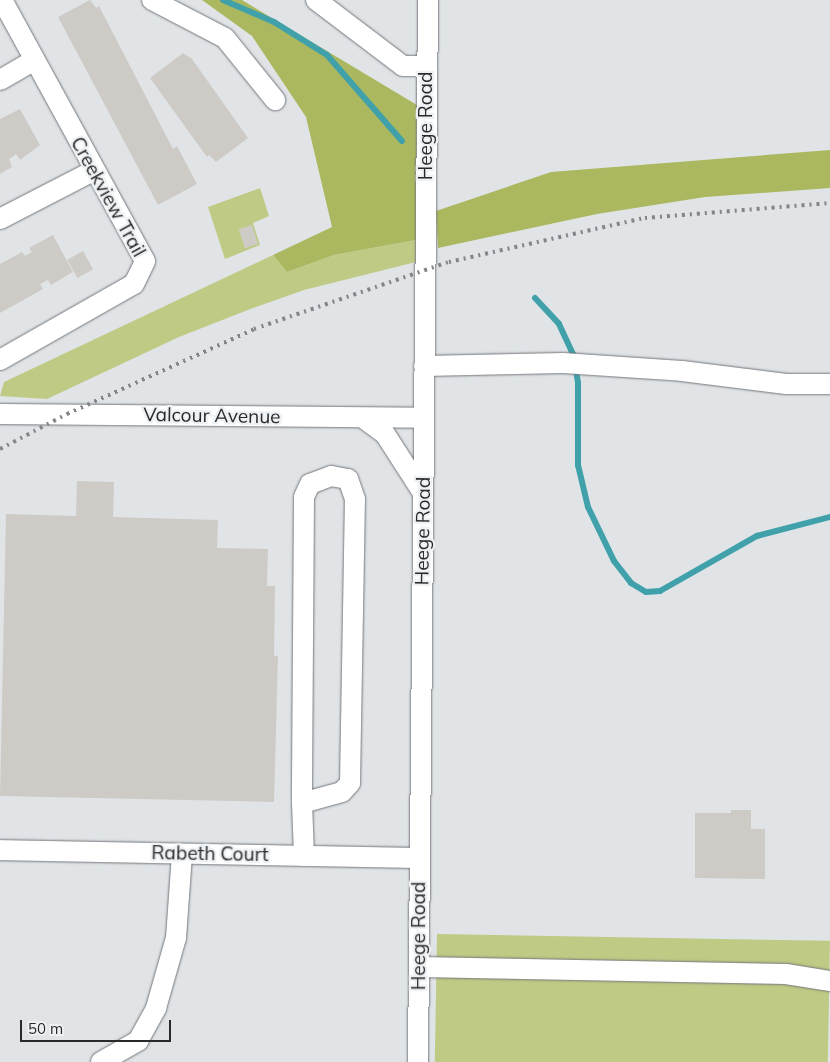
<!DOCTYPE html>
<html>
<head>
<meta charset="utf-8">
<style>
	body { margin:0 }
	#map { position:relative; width:830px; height:1062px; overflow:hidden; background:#e0e4e7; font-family:Mulish,sans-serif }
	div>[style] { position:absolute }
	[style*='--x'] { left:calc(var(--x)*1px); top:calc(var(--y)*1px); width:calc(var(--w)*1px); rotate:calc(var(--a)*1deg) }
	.green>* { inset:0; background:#bfca85; transform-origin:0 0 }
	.forest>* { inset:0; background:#abb860 }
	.stream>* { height:6px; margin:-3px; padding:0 3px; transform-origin:3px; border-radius:3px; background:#40a1aa }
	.building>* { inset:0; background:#cecbc7; transform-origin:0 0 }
	.roads { filter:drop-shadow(0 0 1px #74777b) drop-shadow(0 0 1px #74777b) }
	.minor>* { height:20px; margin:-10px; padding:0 10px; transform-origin:10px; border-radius:10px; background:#fff }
	.rail>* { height:4px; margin-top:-2px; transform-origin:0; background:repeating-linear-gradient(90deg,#828487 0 2.5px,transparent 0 7.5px) }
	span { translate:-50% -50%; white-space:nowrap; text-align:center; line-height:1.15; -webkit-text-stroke:4.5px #edf1f4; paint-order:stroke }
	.street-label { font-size:19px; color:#28292b }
	.scale { position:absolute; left:20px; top:1020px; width:151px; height:22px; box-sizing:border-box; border:2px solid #28292b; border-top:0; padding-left:6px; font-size:15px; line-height:18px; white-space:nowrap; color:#28292b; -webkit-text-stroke:4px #edf1f4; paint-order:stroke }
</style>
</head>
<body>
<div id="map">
	<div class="green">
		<div style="clip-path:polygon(260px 188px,269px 216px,253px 223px,260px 245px,225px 259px,208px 207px)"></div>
		<div style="clip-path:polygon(416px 240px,416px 262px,304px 290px,253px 308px,179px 337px,47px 399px,0 396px,4px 382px,273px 255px,287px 272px,334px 255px)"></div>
		<div style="left:437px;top:934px;width:393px;height:128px;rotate:1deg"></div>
	</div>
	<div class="forest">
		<div style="clip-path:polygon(202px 0,242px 0,417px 105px,416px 240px,334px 255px,287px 272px,273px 255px,332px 227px,306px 117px,252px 36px)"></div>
		<div style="clip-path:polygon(830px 150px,830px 188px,705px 197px,597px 214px,438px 248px,436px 211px,551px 172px)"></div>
	</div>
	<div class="stream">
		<div style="--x:223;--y:0;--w:56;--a:23.3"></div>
		<div style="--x:274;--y:22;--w:62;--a:31.9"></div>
		<div style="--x:327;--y:55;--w:114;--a:48.9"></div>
		<div style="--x:535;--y:298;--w:35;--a:47"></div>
		<div style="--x:559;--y:324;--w:33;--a:65"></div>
		<div style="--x:573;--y:354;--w:29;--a:80"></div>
		<div style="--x:578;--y:383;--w:82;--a:90"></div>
		<div style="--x:578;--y:465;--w:43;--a:76.6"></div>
		<div style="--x:588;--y:507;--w:60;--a:64.3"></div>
		<div style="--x:614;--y:561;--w:28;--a:52"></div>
		<div style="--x:631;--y:583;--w:17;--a:31"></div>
		<div style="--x:646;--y:592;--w:14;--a:-4"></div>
		<div style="--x:660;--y:591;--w:112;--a:-29.6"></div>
		<div style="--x:757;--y:536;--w:75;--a:-14.6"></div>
	</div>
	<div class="building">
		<div style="clip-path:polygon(90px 0,96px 8px,99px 6px,173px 149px,177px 146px,197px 184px,158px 205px,58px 17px)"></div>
		<div style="clip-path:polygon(183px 53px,192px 59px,248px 138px,216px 162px,209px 155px,207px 157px,150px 78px)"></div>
		<div style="clip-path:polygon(20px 109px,40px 145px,20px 160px,16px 154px,9px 159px,12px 167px,0 174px,0 119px)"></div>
		<div style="left:252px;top:225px;width:20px;height:14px;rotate:72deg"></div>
		<div style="clip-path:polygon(53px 235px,73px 272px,51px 285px,48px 280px,40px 284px,43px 289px,0 313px,0 264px,22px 252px,25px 256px,32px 252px,29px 248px)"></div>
		<div style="left:83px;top:251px;width:21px;height:18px;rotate:61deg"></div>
		<div style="clip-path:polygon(77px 481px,114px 482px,113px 517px,218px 520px,217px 548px,268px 549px,267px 586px,275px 586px,274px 656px,278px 656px,274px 802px,0 796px,6px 514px,76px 516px)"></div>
		<div style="clip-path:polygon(731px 810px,751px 810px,751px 829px,765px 829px,765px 879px,695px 878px,695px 813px,731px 813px)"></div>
	</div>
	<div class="roads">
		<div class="minor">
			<div style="--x:152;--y:0;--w:82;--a:27.5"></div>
			<div style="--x:225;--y:38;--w:80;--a:51.1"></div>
			<div style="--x:316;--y:0;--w:109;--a:37.2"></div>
			<div style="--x:403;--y:66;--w:24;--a:0"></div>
			<div style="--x:0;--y:80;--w:39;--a:-30"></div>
			<div style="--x:0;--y:219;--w:105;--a:-27.3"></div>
			<div style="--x:0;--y:360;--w:154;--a:-29.6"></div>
			<div style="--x:134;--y:284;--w:25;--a:-64"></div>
			<div style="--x:145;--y:261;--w:298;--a:-118.7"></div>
			<div style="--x:424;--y:366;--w:139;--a:-1.2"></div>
			<div style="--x:563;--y:363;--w:119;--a:3.8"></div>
			<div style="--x:682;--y:371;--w:105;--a:7.1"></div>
			<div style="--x:786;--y:384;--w:44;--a:0"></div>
			<div style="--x:0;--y:414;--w:424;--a:0.5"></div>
			<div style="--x:363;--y:418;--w:27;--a:36"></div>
			<div style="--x:385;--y:434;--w:70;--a:57.2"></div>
			<div style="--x:302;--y:803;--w:41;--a:-15.4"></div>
			<div style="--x:342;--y:792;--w:12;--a:-48"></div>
			<div style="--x:350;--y:783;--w:284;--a:-89"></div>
			<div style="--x:355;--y:499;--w:21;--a:-109"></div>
			<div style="--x:348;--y:479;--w:17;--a:-170"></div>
			<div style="--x:331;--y:476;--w:22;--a:159"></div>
			<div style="--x:310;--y:484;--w:14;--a:115"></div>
			<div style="--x:304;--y:497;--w:291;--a:90.4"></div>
			<div style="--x:302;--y:788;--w:15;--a:90"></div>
			<div style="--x:302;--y:803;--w:53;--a:87.8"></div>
			<div style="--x:0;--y:850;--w:420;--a:1.1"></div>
			<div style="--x:419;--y:967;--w:367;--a:1.1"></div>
			<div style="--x:786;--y:974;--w:45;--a:9"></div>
			<div style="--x:101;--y:1062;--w:43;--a:-29.6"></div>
			<div style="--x:138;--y:1041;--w:38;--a:-61"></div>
			<div style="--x:156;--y:1008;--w:73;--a:-74.1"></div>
			<div style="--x:176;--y:938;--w:84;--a:-85.9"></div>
			<div style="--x:418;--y:1062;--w:1062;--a:-89.46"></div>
		</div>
	</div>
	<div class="rail">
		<div style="--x:0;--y:449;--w:76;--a:-27.6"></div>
		<div style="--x:67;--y:414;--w:205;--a:-24.4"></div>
		<div style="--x:254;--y:329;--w:206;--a:-19"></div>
		<div style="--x:449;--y:262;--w:201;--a:-12.7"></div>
		<div style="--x:645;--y:218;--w:186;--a:-4.6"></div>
	</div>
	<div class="street-label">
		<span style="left:426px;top:126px;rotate:-90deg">Heege Road</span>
		<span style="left:108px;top:197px;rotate:61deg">Creekview Trail</span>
		<span style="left:212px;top:416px;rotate:1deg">Valcour Avenue</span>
		<span style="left:423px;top:531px;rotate:-89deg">Heege Road</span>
		<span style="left:210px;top:854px;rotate:1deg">Rabeth Court</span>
		<span style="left:419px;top:936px;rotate:-90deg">Heege Road</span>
	</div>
	<div class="scale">50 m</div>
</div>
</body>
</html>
